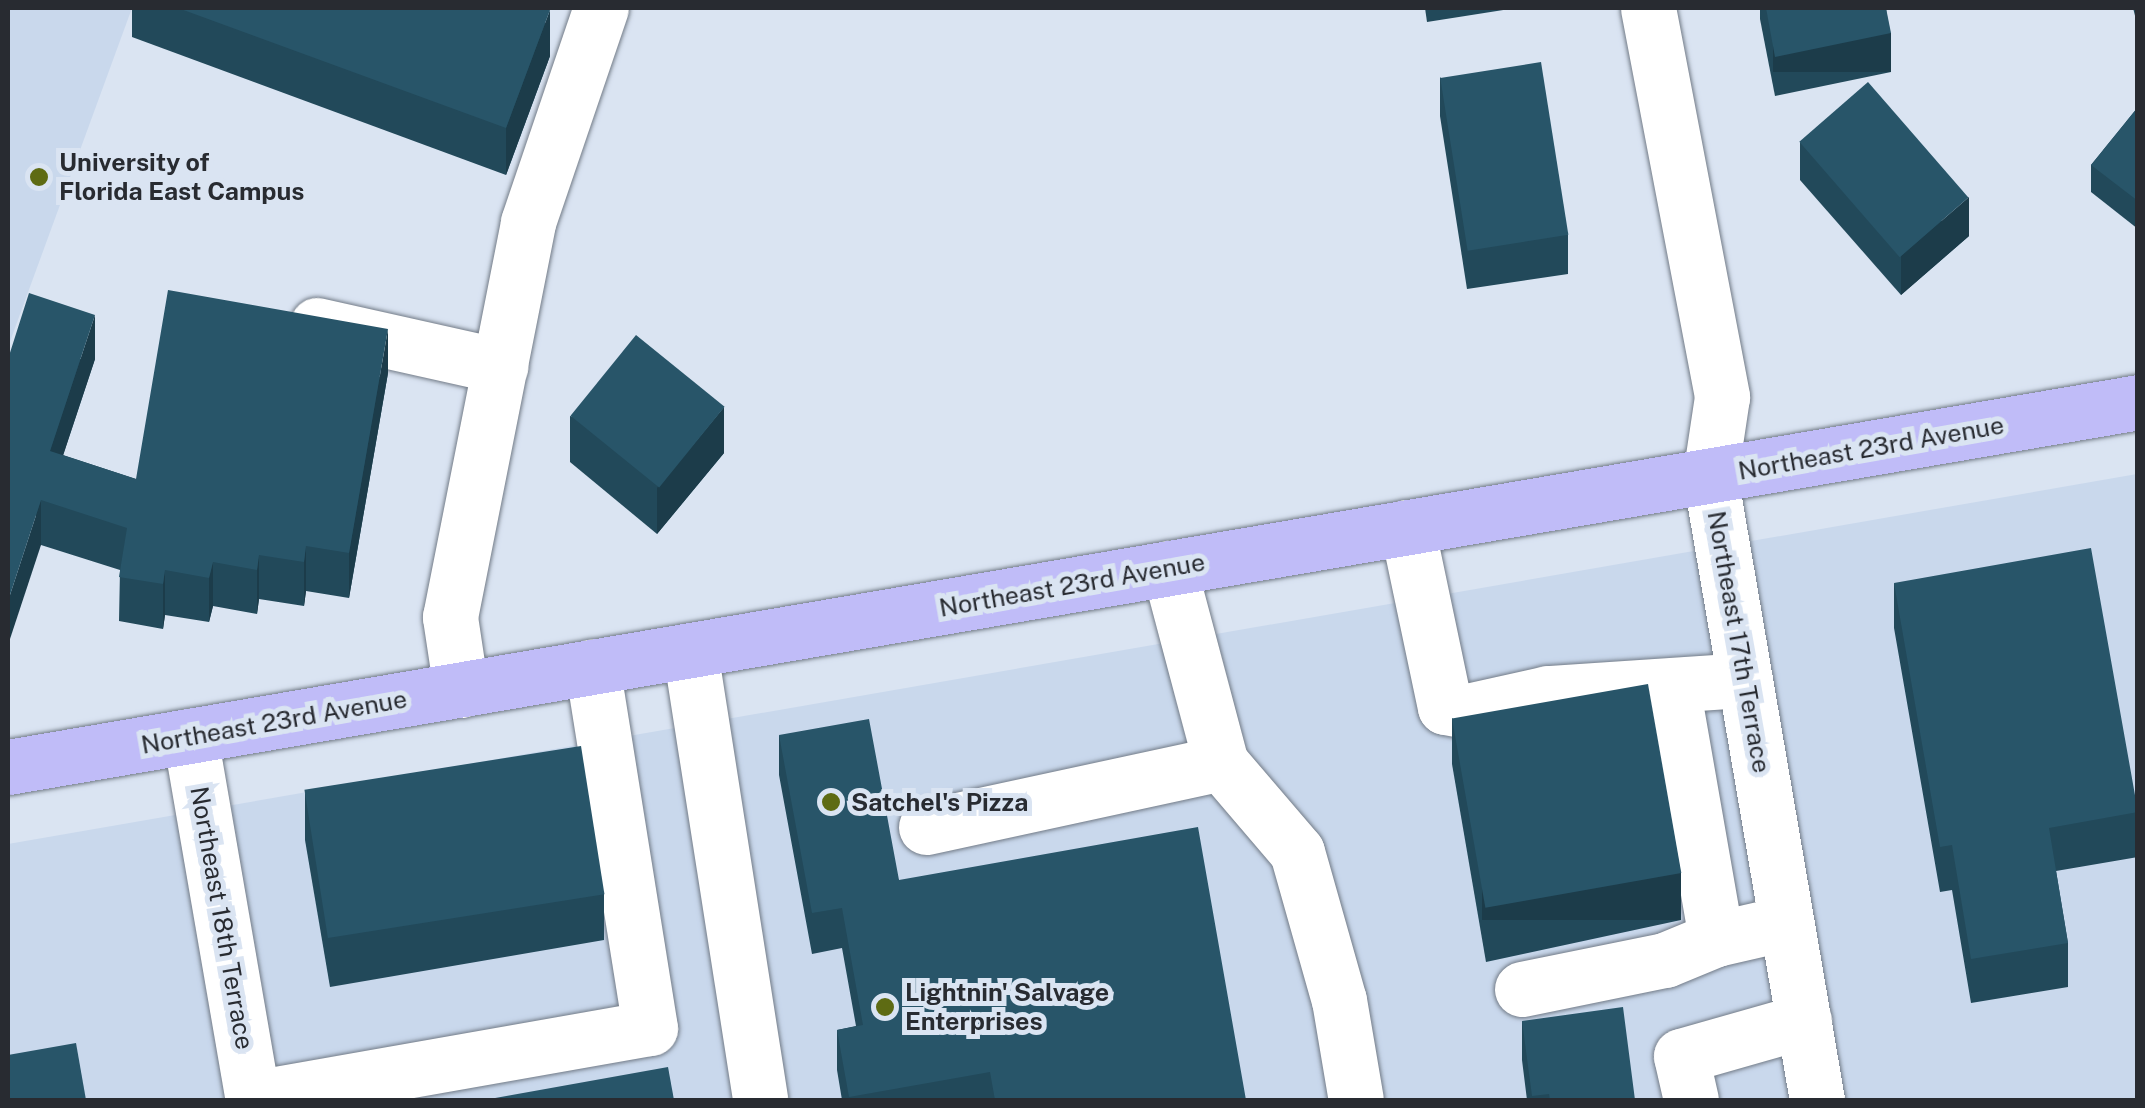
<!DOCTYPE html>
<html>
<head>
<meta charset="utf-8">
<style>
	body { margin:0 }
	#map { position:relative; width:2145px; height:1108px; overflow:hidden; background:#dae4f2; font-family:"Public Sans",sans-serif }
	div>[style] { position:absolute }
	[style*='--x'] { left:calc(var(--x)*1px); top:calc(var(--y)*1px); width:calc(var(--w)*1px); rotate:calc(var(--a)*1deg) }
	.built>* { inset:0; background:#c9d8ec }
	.roads { filter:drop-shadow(0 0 2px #727b87) drop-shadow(0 0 2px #727b87) }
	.minor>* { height:55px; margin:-27.5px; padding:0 27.5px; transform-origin:27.5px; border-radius:27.5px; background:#fff }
	.major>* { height:55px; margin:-27.5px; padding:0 27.5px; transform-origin:27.5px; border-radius:27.5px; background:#c0bcf8 }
	.wall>* { inset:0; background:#22495a }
	.shaded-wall>* { inset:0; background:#1c3c4a; transform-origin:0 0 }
	.building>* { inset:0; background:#285569; transform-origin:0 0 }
	.dots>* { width:28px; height:28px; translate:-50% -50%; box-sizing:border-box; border:5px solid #dae4f2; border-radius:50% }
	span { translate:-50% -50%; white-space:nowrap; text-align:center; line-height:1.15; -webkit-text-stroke:10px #dae4f2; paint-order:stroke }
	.poi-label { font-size:25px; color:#282b31; font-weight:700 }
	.left { translate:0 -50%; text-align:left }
	.street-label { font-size:25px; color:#282b31 }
	.frame { position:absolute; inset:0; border:10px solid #282b31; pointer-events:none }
</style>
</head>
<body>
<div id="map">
	<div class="built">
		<div style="clip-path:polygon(8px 8px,132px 8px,8px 347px)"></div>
		<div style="clip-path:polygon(2137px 474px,2137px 1100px,8px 1100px,8px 844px)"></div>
	</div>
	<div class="roads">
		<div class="minor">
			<div style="--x:1648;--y:8;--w:396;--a:79.2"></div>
			<div style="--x:1722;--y:397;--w:80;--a:98.6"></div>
			<div style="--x:1710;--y:476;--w:633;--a:80.27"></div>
			<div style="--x:317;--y:325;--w:188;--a:12.6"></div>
			<div style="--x:1407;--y:527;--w:184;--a:78.1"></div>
			<div style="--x:1445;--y:707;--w:22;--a:10"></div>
			<div style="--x:1467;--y:711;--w:83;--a:-12.5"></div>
			<div style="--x:1548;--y:693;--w:197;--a:-3.8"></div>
			<div style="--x:1169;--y:568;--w:202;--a:75.1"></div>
			<div style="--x:690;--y:651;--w:454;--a:81.1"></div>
			<div style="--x:1672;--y:686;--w:257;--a:80.1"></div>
			<div style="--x:1716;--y:939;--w:72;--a:-12.9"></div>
			<div style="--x:461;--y:690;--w:74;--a:-98.6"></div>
			<div style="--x:450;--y:617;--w:403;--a:-78.8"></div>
			<div style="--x:528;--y:222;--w:226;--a:-71.2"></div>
			<div style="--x:190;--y:736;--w:369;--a:80.2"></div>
			<div style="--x:926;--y:827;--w:302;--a:-12.2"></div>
			<div style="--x:1221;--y:763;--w:117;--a:49.5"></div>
			<div style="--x:1297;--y:852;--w:154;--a:74.2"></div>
			<div style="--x:1339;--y:1000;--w:101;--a:80.4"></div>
			<div style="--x:1522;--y:989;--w:146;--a:-11.5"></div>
			<div style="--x:1665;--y:960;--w:55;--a:-22.4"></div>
			<div style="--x:253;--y:1098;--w:403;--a:-10"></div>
			<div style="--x:650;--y:1028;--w:366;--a:-99.1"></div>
			<div style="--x:1691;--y:1100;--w:45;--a:-102.8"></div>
			<div style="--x:1681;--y:1056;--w:128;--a:-15.9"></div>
		</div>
		<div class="major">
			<div style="--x:8;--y:767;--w:2161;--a:-9.72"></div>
		</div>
	</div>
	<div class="wall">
		<div style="clip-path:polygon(132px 8px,543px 8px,550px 56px,506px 175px,132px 37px)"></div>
		<div style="clip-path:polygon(1425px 8px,1516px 8px,1427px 22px)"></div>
		<div style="clip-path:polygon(1760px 8px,1886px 8px,1891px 72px,1775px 96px,1760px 19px)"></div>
		<div style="clip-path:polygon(2133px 8px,2138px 8px,2138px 27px)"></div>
		<div style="clip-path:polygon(1440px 77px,1568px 235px,1568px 274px,1467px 289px,1440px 116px)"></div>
		<div style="clip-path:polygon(2138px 107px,2138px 229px,2091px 192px,2091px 165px)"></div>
		<div style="clip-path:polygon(1800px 142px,1969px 236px,1901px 295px,1800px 180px)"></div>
		<div style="clip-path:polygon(8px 359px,95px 359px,63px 455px,136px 479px,388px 373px,349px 598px,306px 591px,304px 606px,259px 599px,257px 614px,213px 606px,209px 622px,165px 615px,163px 629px,119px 621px,120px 570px,41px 545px)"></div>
		<div style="clip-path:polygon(570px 416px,724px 453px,657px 534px,570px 462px)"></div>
		<div style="clip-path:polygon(1894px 583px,2138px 810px,2138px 857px,2056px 871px,2068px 943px,2068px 987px,1971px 1003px,1952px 890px,1940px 892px,1894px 628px)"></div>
		<div style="clip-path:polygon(1452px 718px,1681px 920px,1486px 962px,1452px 764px)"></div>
		<div style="clip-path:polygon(779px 735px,899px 880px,1246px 1100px,842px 1100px,837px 1070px,837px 1030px,856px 1026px,842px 948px,812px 954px,779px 775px)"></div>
		<div style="clip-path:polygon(305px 793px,604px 894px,604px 940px,330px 987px,305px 840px)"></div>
		<div style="clip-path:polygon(1522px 1021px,1635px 1100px,1527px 1100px,1522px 1060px)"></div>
	</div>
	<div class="shaded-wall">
		<div style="clip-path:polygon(550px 10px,550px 56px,506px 175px,506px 128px)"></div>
		<div style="left:1891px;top:33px;width:39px;height:118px;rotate:90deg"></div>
		<div style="clip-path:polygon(1969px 197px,1969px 236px,1901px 295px,1901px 256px)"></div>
		<div style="clip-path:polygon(95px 315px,95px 359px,50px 495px,50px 451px)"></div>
		<div style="clip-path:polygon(388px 329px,388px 373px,349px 598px,349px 553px)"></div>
		<div style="clip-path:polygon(724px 407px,724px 453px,657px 534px,657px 488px)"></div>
		<div style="clip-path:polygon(41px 500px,41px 545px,8px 645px,8px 601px)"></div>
		<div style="clip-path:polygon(306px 546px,306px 591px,304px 606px,304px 562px)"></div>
		<div style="clip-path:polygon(259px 555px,259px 599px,257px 614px,257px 570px)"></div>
		<div style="clip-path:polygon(213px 562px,213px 606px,209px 622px,209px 578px)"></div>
		<div style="clip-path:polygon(165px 570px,165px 615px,163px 629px,163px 584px)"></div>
		<div style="left:1681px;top:873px;width:47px;height:199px;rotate:90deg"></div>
	</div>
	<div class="building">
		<div style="clip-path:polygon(178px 8px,543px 8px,550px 10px,506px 128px)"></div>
		<div style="clip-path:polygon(1766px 8px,1886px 8px,1891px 33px,1775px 57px)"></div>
		<div style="left:1541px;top:62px;width:175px;height:102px;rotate:81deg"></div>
		<div style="left:1868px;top:82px;width:153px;height:91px;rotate:49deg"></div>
		<div style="clip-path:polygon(2138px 107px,2138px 201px,2091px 165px)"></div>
		<div style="clip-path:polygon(168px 290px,388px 329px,349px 553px,306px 546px,304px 562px,259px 555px,257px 570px,213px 562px,209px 578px,165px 570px,163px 584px,119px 577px,127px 528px,41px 500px,8px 601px,8px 359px,29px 293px,95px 315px,50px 451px,136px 479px)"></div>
		<div style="left:636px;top:335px;width:114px;height:104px;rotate:39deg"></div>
		<div style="clip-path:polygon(2091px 548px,2138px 812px,2049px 828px,2068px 943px,1971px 959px,1952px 845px,1940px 847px,1894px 583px)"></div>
		<div style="left:1648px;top:684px;width:192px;height:199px;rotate:80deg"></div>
		<div style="clip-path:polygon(869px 719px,899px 880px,1198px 827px,1246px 1100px,995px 1100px,990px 1072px,849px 1097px,837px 1030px,863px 1025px,842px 908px,812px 913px,779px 735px)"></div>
		<div style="left:581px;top:746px;width:150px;height:280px;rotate:81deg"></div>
		<div style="clip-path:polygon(1623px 1007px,1635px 1100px,1550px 1100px,1549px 1094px,1532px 1096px,1522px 1021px)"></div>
		<div style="clip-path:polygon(76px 1043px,86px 1100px,8px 1100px,8px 1055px)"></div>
		<div style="clip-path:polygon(668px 1067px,674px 1100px,484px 1100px)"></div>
	</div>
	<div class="dots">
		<div style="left:39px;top:177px;background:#5e6b13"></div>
		<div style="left:831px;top:802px;background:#5e6b13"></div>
		<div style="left:885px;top:1007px;background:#5e6b13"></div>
	</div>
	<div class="poi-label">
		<span class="left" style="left:59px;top:177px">University of<br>Florida East Campus</span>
		<span class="left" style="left:851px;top:802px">Satchel's Pizza</span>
		<span class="left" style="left:905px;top:1007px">Lightnin' Salvage<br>Enterprises</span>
	</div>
	<div class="street-label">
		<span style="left:1871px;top:448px;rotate:-10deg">Northeast 23rd Avenue</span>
		<span style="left:1072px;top:585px;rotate:-10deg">Northeast 23rd Avenue</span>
		<span style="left:1739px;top:642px;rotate:80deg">Northeast 17th Terrace</span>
		<span style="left:274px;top:722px;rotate:-10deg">Northeast 23rd Avenue</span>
		<span style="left:222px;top:918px;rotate:80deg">Northeast 18th Terrace</span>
	</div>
	<div class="frame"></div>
</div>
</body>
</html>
